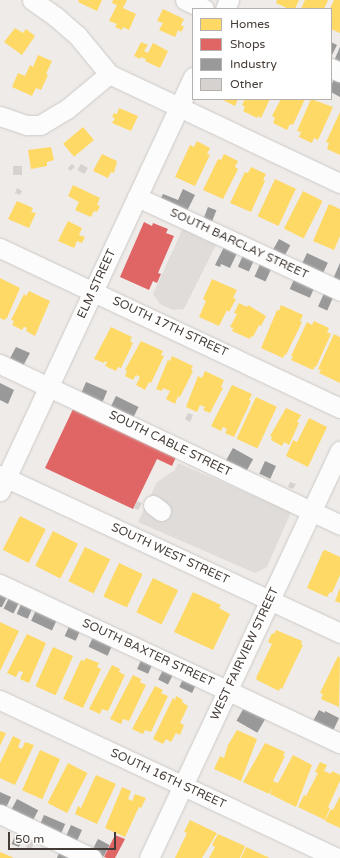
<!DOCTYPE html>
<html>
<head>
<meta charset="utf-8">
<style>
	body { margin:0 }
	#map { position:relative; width:340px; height:858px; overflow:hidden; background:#eeebe9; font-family:"Varela Round",sans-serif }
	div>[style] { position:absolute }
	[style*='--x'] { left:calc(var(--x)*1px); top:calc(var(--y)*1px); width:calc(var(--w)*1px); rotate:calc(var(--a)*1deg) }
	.parking>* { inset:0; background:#e0dcda }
	.homes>* { inset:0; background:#ffd966; transform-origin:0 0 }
	.shops>* { inset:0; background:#e06666 }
	.industry>* { inset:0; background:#999; transform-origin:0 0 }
	.building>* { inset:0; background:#d6d2d0; transform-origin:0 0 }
	.roads { filter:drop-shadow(0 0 1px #ccc9c6) drop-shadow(0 0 1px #ccc9c6) }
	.minor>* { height:19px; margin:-9.5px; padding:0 9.5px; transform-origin:9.5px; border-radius:9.5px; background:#fcfcfc }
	span { translate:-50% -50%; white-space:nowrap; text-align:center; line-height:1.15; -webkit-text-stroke:4px #fff; paint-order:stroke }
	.street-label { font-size:12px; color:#443b36 }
	.legend { position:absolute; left:192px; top:8px; width:140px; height:92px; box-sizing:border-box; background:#fff; border:1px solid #b4b1af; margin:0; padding:5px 7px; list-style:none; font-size:12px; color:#443b36 }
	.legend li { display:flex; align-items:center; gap:8px; height:20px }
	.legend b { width:20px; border:1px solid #b4b1af }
	.scale { position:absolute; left:8px; top:832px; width:108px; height:18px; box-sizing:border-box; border:2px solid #443b36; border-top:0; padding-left:5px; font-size:12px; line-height:14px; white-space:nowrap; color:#443b36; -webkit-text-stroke:3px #fff; paint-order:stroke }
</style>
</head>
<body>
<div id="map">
	<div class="parking">
		<div style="clip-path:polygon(184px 226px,205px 241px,217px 243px,184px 309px,173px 310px,160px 304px,153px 294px)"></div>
		<div style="clip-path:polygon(178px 463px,291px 512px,267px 567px,255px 573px,138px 522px,157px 482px,175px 470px)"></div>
	</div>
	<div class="homes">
		<div style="clip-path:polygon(79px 0,102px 0,97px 11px,78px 2px)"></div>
		<div style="clip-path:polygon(113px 0,127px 0,123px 8px,136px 14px,129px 30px,123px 27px,122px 30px,115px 27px,117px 24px,109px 21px,117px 5px,112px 3px)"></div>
		<div style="clip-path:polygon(277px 0,299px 0,295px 9px,289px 9px,276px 3px)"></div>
		<div style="clip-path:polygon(305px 0,328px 0,324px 9px,301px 9px)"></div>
		<div style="clip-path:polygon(334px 0,340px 0,340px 33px,331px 29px,330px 9px)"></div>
		<div style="clip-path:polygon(163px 9px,184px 19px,181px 25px,184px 27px,181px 32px,178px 30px,175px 37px,159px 30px,163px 23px,157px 21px)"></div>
		<div style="clip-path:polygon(15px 28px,23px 33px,26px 29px,35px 36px,22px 55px,4px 42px)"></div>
		<div style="clip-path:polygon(141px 42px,148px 45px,144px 51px,148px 53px,153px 43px,168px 51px,160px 68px,145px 61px,146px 59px,141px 57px,140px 59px,134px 56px)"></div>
		<div style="clip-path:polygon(38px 55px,52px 61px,46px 74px,48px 75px,41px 90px,36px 88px,32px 96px,12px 87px,18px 73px,25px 76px,30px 65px,33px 67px)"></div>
		<div style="clip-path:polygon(221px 99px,238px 99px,235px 106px)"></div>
		<div style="clip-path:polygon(245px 99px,270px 99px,261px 118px,258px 116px,257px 118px,243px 111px,245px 107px,242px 105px)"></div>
		<div style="clip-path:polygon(281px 99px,305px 99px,293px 125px,290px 124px,287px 130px,273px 123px,275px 118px,272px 116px)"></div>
		<div style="clip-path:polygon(311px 99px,333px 107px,318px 140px,314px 138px,312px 143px,299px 137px,301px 132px,297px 131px)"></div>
		<div style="clip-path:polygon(119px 108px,138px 116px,131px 131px,112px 123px,115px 118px,112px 117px,114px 113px,117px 114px)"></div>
		<div style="clip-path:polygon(340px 112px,340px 155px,327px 149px,329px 143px,326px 142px)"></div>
		<div style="left:83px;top:127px;width:17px;height:26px;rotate:50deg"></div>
		<div style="clip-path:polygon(197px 141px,210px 148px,207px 154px,210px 155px,195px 186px,175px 177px,190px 145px,194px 147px)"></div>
		<div style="clip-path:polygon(51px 147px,54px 160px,47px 162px,47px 166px,31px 169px,28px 150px)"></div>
		<div style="clip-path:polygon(102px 154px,117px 161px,114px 173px,111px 172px,108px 178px,93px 171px)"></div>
		<div style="clip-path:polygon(224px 154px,238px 161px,235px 167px,238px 169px,223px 199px,203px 190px,218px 159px,221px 160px)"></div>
		<div style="clip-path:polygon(251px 167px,266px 174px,263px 180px,265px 181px,251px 212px,230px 203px,245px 172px,248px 173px)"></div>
		<div style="left:275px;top:179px;width:23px;height:41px;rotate:25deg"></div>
		<div style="clip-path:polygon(73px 185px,100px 198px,97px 205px,100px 206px,97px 212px,94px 211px,91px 217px,75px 210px,79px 202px,68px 196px)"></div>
		<div style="left:303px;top:191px;width:22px;height:42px;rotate:27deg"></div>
		<div style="clip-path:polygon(17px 201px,33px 208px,31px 212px,36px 213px,29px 228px,8px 219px)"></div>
		<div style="clip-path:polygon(329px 204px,340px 209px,340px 236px,334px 250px,313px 241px)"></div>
		<div style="clip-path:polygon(68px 221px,82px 228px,79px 235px,85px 237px,82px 243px,77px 241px,74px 248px,58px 241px)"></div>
		<div style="clip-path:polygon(0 278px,20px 288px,7px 318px,4px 320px,0 318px)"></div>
		<div style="clip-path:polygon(212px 279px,237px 290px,233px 298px,236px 299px,229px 312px,227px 310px,219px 326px,199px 317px,206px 301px,203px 299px)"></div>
		<div style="clip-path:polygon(29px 291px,50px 301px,35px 336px,26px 331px,27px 328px,24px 327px,22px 330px,12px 325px,14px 321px,11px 320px,24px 294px,26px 296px)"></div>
		<div style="clip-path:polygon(239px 303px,247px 307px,248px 305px,266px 316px,261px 326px,259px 325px,253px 337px,251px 336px,250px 339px,232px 331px,233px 328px,230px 327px,237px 314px,234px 313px)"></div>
		<div style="clip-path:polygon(281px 305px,303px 315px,300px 321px,302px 322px,286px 355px,285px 354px,283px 358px,261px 348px,277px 310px,279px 311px)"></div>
		<div style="clip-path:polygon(314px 321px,329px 328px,327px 332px,331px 334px,316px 367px,315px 366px,313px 370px,291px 360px,293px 357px,291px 356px,307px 322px,312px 325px)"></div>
		<div style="clip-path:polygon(111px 327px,132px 337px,130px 341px,133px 343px,121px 368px,118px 367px,116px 371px,105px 366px,107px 362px,105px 361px,104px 363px,94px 359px)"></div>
		<div style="clip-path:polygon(334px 334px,340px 337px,340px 383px,319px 373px,321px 370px,318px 369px)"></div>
		<div style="clip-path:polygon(141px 341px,163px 351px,161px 355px,164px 356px,151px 383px,149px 382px,145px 390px,136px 385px,140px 377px,136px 375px,133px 380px,125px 376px,127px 371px,125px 370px)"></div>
		<div style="clip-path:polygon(172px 356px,193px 366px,191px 370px,193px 371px,180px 397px,178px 396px,175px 404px,166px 399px,170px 391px,163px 388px,162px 391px,156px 389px,168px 360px,170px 361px)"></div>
		<div style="clip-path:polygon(205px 371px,224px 380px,221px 387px,223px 388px,210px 413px,203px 410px,205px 407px,200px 405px,197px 412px,186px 407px,198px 376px,202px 378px)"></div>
		<div style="clip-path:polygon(232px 385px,252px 394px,249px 400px,251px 401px,234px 437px,225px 433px,227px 429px,223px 427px,221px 431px,211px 426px)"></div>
		<div style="left:256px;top:397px;width:23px;height:46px;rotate:25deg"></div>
		<div style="clip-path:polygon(286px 408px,301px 415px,297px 422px,299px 423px,289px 445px,284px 442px,282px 446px,271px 440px,272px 437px,270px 436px)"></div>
		<div style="clip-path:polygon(309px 418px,327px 427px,308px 467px,286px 456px,293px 440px,297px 442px)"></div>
		<div style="left:20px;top:516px;width:29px;height:38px;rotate:27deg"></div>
		<div style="left:53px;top:531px;width:28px;height:39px;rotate:27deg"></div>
		<div style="left:85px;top:547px;width:28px;height:38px;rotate:26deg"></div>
		<div style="clip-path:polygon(325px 550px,340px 557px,340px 575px,332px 593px,330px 592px,327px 597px,307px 588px,323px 551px)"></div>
		<div style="left:119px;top:563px;width:26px;height:37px;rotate:25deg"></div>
		<div style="left:153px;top:578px;width:28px;height:38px;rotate:26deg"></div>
		<div style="clip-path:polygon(340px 588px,340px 603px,335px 601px)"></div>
		<div style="clip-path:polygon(193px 592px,221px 605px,219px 608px,230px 614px,213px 650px,174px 632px)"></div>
		<div style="clip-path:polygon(0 622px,19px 631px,0 671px)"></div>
		<div style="clip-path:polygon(276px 630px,302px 641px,301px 644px,303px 645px,282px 689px,280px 688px,279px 691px,257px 680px,256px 678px,272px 644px,268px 642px,272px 633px,274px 634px)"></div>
		<div style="clip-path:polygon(27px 634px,46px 643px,29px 683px,20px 679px,23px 672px,19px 671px,16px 677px,7px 673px)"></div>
		<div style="left:53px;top:647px;width:22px;height:43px;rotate:24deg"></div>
		<div style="clip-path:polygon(338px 656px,340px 658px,339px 707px,321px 699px,323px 694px,320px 693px)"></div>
		<div style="clip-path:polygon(86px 658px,99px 663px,97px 667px,101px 669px,83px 708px,63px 699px,81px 660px,84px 661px)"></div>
		<div style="clip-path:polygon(112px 665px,120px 669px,119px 672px,125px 675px,108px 711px,102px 709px,100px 714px,89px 709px)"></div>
		<div style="clip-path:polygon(133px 675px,141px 679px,140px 682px,146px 685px,129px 721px,123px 719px,121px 724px,110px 719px)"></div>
		<div style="clip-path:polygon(155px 686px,163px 690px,161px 693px,168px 696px,151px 732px,145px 730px,143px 734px,132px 729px)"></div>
		<div style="clip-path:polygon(176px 696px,183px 700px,182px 702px,188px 706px,180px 723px,184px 725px,180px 735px,176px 733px,171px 742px,166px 739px,163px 744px,153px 739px,173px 698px,175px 700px)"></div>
		<div style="clip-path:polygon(237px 730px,257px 739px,241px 781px,214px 769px,220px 756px,224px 758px,228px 745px)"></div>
		<div style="clip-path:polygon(0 731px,6px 733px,0 746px)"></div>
		<div style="clip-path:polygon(13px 736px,21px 740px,18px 747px,22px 749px,25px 742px,34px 745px,15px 785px,0 778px,0 763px)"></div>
		<div style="clip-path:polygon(265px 743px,285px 752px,283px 755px,285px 756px,273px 781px,275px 782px,278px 783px,293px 755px,312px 765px,296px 807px,270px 794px,272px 788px,269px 794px,243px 782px)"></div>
		<div style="left:40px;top:750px;width:22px;height:44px;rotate:24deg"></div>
		<div style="clip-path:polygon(320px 762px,327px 765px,324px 771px,331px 774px,332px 771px,340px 775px,340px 781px,328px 807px,330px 808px,325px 820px,298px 807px,304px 795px,306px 796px,318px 773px,315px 772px)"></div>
		<div style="left:68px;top:763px;width:22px;height:45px;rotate:27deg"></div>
		<div style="clip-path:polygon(96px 775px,116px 784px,97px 824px,75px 814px,78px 806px,81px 808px)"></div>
		<div style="clip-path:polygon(122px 787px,131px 791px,128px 799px,132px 801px,135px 794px,146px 798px,141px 808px,139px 807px,125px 837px,105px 828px)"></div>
		<div style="clip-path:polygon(340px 796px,340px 828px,325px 821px,331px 809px,333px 810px)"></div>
		<div style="clip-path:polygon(190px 820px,217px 833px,202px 858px,175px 858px,187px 833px,184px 832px)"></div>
		<div style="clip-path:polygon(218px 834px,245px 846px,240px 858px,209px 858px,215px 847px,212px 845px)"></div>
		<div style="clip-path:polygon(246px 847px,259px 853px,270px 858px,241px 858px)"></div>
		<div style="clip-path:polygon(0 852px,5px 854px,14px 858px,0 858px)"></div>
	</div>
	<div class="shops">
		<div style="clip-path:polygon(144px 222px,152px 226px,153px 223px,168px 229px,166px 233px,174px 236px,158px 273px,161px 274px,157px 283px,153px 281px,149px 290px,120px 277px)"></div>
		<div style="clip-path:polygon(74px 407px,177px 455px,172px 466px,157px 459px,133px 509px,45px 468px)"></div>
		<div style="clip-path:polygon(115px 835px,125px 839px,115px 858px,107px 858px,104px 857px)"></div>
	</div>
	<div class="industry">
		<div style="clip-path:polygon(331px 42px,337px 45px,331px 57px)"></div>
		<div style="clip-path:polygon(340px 47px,340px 63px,334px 61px)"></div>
		<div style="clip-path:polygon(334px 79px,340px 82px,340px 97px,331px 92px,331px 86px)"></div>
		<div style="clip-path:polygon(183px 189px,195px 195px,187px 211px,160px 200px,163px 194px,178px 200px)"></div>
		<div style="left:208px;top:207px;width:9px;height:14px;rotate:21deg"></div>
		<div style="left:279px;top:239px;width:13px;height:15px;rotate:29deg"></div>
		<div style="clip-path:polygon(225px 245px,238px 251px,230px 268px,221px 264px,220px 267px,215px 265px)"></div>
		<div style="left:244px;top:253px;width:12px;height:15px;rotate:24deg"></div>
		<div style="left:307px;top:253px;width:23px;height:13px;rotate:25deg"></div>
		<div style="left:261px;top:262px;width:12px;height:16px;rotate:24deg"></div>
		<div style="clip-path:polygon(340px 263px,340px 283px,333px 279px)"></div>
		<div style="left:295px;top:277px;width:22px;height:13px;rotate:24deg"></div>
		<div style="left:325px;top:291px;width:10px;height:17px;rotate:24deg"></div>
		<div style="clip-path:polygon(16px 347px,30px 353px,23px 366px,9px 360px)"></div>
		<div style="left:86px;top:382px;width:23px;height:13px;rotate:23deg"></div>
		<div style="clip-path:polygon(0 383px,14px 390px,8px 404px,0 400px)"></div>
		<div style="left:116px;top:396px;width:25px;height:14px;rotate:26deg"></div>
		<div style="left:233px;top:448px;width:23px;height:15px;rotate:29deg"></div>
		<div style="left:265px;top:461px;width:12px;height:14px;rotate:24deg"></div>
		<div style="clip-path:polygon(0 593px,8px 595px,2px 607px,0 607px)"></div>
		<div style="left:10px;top:596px;width:11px;height:14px;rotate:27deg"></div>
		<div style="left:22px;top:602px;width:12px;height:13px;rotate:24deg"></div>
		<div style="left:37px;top:608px;width:23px;height:14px;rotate:25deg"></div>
		<div style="left:70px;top:624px;width:12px;height:13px;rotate:24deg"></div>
		<div style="left:94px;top:635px;width:21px;height:13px;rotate:25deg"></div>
		<div style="left:142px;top:658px;width:12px;height:12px;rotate:24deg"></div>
		<div style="left:164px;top:668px;width:11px;height:13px;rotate:27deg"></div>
		<div style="left:184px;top:677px;width:14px;height:11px;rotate:25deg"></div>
		<div style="left:245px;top:706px;width:24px;height:17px;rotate:30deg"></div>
		<div style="clip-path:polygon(319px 710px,325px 713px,325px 711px,339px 718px,332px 733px,312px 723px)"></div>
		<div style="clip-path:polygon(0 792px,11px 797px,5px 810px,0 808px)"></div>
		<div style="left:17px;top:799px;width:24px;height:16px;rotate:28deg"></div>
		<div style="left:44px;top:815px;width:23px;height:11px;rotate:23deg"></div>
		<div style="left:71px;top:825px;width:12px;height:13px;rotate:24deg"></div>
		<div style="left:17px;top:831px;width:8px;height:14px;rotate:23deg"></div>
		<div style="left:98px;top:839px;width:13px;height:13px;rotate:27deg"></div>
		<div style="clip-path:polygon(60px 851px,70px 858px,57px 858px)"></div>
	</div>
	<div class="building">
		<div style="left:72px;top:164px;width:4px;height:6px;rotate:45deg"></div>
		<div style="left:81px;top:164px;width:8px;height:7px;rotate:30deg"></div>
		<div style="left:13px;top:166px;width:9px;height:9px"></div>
		<div style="clip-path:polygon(17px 188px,22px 191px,20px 195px,15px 193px)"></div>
		<div style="clip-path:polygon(188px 413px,193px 415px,190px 422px,185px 419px)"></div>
		<div style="clip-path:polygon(290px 482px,296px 484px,293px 489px,288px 487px)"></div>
		<div style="clip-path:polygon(137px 501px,142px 503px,138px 510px,134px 508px)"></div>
		<div style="clip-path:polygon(29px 841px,34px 843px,31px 850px,26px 847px)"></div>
	</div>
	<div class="roads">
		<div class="minor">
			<div style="--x:32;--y:0;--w:29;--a:35"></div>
			<div style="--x:56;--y:17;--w:28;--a:41"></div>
			<div style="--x:77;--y:35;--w:50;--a:50.6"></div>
			<div style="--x:109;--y:74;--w:255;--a:25.3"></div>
			<div style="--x:185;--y:0;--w:21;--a:25"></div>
			<div style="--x:225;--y:9;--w:10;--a:-66"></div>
			<div style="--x:331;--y:68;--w:10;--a:24"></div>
			<div style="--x:0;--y:116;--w:28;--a:19"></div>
			<div style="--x:26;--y:125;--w:14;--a:0"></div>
			<div style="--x:40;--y:125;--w:31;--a:-31"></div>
			<div style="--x:67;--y:109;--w:55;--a:-39.8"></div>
			<div style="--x:137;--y:197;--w:224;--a:24.8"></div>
			<div style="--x:0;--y:248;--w:376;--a:25.2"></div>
			<div style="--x:0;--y:364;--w:376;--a:25.3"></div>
			<div style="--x:0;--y:475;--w:375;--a:24.9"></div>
			<div style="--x:0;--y:491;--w:457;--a:-65"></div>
			<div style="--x:153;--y:505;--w:10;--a:37"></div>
			<div style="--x:0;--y:584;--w:375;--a:25.1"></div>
			<div style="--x:0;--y:700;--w:372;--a:25.1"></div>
			<div style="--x:0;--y:814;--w:102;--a:25.6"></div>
			<div style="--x:149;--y:858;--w:450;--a:-64.9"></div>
		</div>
	</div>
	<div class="street-label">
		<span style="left:239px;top:244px;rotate:25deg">SOUTH BARCLAY STREET</span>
		<span style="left:97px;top:284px;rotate:-65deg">ELM STREET</span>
		<span style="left:170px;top:327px;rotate:25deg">SOUTH 17TH STREET</span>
		<span style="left:170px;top:444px;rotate:26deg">SOUTH CABLE STREET</span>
		<span style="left:170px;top:554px;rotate:25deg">SOUTH WEST STREET</span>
		<span style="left:148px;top:653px;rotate:25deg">SOUTH BAXTER STREET</span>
		<span style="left:245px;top:654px;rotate:-65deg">WEST FAIRVIEW STREET</span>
		<span style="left:168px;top:779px;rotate:25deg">SOUTH 16TH STREET</span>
	</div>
	<ul class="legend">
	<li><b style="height:11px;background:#ffd966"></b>Homes</li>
	<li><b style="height:11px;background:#e06666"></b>Shops</li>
	<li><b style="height:11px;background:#999"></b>Industry</li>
	<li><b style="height:11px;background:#d6d2d0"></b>Other</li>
	</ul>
	<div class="scale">50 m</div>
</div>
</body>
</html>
